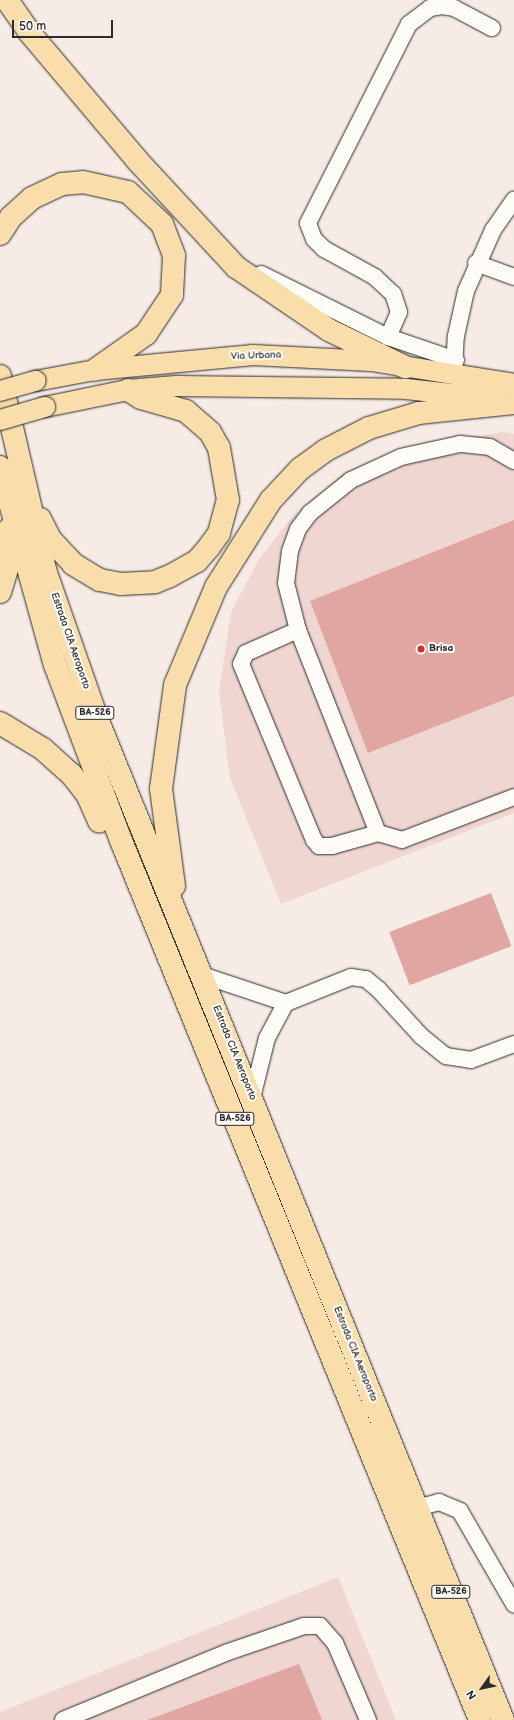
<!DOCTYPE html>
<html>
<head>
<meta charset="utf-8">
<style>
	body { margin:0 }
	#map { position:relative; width:514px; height:1720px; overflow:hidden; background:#f7ebe6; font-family:"Balsamiq Sans",sans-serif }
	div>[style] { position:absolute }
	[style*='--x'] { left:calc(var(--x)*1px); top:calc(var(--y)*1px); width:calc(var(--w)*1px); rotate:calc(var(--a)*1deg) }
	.built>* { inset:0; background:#f0d6d1 }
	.building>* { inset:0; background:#e0a6a1; transform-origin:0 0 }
	.roads { filter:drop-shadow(0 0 1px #2b2b2b) drop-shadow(0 0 1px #2b2b2b) }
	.minor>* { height:16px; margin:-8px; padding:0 8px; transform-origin:8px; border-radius:8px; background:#fdfcf7 }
	.major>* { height:20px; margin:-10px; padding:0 10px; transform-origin:10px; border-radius:10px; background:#f9deab }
	.highway>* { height:22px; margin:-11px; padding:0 11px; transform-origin:11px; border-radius:11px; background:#f9deab }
	.bridges { filter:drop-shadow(0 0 1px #2b2b2b) drop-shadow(0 0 1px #2b2b2b) }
	.major-bridge>* { height:20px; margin:-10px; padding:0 10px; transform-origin:10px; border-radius:10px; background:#f9deab }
	.dots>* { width:11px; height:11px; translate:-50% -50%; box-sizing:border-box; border:2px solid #fdfcf7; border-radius:50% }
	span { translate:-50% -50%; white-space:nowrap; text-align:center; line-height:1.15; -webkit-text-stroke:4px #fdfcf7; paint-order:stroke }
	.shield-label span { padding:1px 3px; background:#fdfcf7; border:1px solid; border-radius:3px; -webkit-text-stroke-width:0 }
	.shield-label { font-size:9px; color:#2b2b2b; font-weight:700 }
	.street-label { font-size:10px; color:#2b2b2b }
	.poi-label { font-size:10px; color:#2b2b2b; font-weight:700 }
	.left { translate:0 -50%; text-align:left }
	.north { position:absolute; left:462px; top:1668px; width:40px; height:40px; -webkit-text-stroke:3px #fdfcf7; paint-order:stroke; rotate:237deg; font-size:11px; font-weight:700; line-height:16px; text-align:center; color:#2b2b2b }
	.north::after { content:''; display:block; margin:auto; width:14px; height:18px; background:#2b2b2b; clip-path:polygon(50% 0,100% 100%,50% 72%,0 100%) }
	.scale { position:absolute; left:12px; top:20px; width:101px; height:18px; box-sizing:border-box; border:2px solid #2b2b2b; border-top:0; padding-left:5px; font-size:12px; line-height:14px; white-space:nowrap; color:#2b2b2b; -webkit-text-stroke:3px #fdfcf7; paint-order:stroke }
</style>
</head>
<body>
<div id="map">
	<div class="built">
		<div style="clip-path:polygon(503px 432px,514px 434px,514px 813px,281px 904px,230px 778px,219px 692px,231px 612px,259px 559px,296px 512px,344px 473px,401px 448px)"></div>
		<div style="clip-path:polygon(338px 1577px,396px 1720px,0 1720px,0 1712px)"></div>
	</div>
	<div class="building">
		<div style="clip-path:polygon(514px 520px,514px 696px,368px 753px,310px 601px)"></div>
		<div style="left:491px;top:893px;width:57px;height:109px;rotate:69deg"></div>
		<div style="clip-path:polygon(299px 1664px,322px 1720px,147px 1720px)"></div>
	</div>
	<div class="roads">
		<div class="minor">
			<div style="--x:476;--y:263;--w:40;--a:20.2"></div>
			<div style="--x:261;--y:274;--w:142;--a:26.4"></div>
			<div style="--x:456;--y:360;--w:72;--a:-161.3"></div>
			<div style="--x:388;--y:337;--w:27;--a:-66"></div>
			<div style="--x:399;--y:312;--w:19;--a:-108"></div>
			<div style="--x:393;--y:294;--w:25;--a:-137"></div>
			<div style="--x:375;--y:277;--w:58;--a:-151.2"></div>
			<div style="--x:324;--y:249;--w:14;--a:-135"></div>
			<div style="--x:314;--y:239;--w:17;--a:-111"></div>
			<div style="--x:308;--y:223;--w:223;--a:-63.1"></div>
			<div style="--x:409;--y:24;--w:26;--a:-37"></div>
			<div style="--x:430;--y:8;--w:12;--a:-9"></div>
			<div style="--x:442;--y:6;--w:12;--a:9"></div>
			<div style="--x:454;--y:8;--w:43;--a:27.8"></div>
			<div style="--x:454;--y:370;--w:34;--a:-87"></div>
			<div style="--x:456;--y:336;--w:46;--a:-77.5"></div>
			<div style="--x:466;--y:291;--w:67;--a:-66.1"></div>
			<div style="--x:493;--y:230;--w:37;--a:-55"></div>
			<div style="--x:514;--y:461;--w:28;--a:-150"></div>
			<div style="--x:490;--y:447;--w:30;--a:-174"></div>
			<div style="--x:460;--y:444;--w:60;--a:167.6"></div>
			<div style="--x:401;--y:457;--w:55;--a:155.3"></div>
			<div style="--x:351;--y:480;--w:53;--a:141.2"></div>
			<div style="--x:310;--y:513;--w:20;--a:127"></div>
			<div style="--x:298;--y:529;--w:23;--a:110"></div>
			<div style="--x:290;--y:551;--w:32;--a:97"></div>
			<div style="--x:286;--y:583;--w:49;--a:75.7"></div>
			<div style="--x:298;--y:630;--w:57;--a:156.1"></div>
			<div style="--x:246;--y:653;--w:12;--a:114"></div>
			<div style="--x:241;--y:664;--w:191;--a:67.5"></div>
			<div style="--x:314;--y:840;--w:8;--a:50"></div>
			<div style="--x:319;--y:846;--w:13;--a:0"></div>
			<div style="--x:332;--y:846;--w:48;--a:-15.8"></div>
			<div style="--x:378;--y:833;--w:25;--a:16"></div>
			<div style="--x:402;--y:840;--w:120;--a:-21"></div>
			<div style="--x:298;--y:630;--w:218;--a:68.5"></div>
			<div style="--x:202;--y:975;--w:89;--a:18.4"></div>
			<div style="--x:252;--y:1098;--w:62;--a:-76"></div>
			<div style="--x:267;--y:1038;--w:40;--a:-62"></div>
			<div style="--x:286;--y:1003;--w:70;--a:-21.8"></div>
			<div style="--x:351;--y:977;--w:15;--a:8"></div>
			<div style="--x:366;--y:979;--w:16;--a:40"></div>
			<div style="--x:378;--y:989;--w:64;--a:47.5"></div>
			<div style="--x:421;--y:1036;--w:32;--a:39"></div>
			<div style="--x:446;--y:1056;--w:25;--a:9"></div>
			<div style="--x:471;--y:1060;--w:46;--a:-20.4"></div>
			<div style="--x:417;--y:1508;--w:23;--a:-15"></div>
			<div style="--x:439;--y:1502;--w:23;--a:23"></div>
			<div style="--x:460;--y:1511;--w:108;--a:59.9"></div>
			<div style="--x:63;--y:1720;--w:178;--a:-22.4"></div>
			<div style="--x:228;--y:1652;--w:80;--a:-18.9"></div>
			<div style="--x:304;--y:1626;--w:16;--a:0"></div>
			<div style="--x:320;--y:1626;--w:23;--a:49"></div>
			<div style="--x:335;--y:1643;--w:84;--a:66.8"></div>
		</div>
		<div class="major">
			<div style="--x:36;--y:381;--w:60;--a:-10.6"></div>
			<div style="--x:95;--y:370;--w:159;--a:-5.4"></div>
			<div style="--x:253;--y:355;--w:118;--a:2.9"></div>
			<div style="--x:371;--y:361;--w:145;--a:9.1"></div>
			<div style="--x:45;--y:407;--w:85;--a:-11.6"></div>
			<div style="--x:128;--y:390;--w:48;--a:-4.8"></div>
			<div style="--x:176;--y:386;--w:230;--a:0.7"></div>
			<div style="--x:406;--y:389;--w:93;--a:6.2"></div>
		</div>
		<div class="highway">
			<div style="--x:7;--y:0;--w:39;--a:55"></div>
			<div style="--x:29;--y:32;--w:167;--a:49.8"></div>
			<div style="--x:137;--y:160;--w:146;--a:47.2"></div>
			<div style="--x:236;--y:267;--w:112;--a:34.1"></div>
			<div style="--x:329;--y:330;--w:85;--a:26"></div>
			<div style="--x:0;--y:234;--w:20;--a:-57"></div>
			<div style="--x:11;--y:217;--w:28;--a:-42"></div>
			<div style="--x:32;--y:198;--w:33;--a:-25"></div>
			<div style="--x:62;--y:184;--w:21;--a:-5"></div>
			<div style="--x:83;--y:182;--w:46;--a:12.5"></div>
			<div style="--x:128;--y:192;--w:47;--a:43.3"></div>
			<div style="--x:162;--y:224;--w:34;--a:69"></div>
			<div style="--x:174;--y:256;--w:39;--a:93"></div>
			<div style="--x:172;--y:295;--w:47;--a:123.7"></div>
			<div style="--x:146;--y:334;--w:62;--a:144.8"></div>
			<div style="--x:0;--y:376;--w:199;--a:76.9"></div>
			<div style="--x:45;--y:570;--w:160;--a:70.7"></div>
			<div style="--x:98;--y:721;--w:1078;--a:67.93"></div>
			<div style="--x:0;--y:467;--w:205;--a:74.5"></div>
			<div style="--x:55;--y:665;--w:190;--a:69.4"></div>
			<div style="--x:122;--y:843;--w:947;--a:67.79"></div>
			<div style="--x:40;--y:519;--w:22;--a:63"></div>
			<div style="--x:50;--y:539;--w:34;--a:47"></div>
			<div style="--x:73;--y:564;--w:31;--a:31"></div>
			<div style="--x:100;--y:580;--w:20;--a:11"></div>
			<div style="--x:120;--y:584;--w:35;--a:-3"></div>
			<div style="--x:155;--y:582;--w:16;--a:-22"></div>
			<div style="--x:170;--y:576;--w:31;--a:-29"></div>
			<div style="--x:197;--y:561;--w:18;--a:-49"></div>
			<div style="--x:209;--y:547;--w:17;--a:-54"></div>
			<div style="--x:219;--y:533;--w:34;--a:-75"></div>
			<div style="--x:228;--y:500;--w:53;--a:-99.8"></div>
			<div style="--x:219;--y:448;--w:18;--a:-119"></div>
			<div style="--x:210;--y:432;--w:32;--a:-139"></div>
			<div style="--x:186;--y:411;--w:47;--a:-163.9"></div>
			<div style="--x:141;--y:398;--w:15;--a:-148"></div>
			<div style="--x:0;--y:592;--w:28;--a:-73"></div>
			<div style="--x:8;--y:565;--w:36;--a:-88"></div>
			<div style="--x:0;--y:723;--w:50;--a:31.2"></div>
			<div style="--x:43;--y:749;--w:39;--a:42"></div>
			<div style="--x:72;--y:775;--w:24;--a:52"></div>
			<div style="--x:87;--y:794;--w:30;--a:66"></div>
			<div style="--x:174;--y:886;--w:98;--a:-97.6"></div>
			<div style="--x:161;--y:789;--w:105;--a:-82.3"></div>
			<div style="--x:175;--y:685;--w:106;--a:-67.3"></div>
			<div style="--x:216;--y:587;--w:103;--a:-57.7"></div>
			<div style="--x:271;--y:500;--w:42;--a:-46.9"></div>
			<div style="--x:300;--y:469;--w:32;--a:-36"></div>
			<div style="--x:326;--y:450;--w:48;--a:-27.1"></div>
			<div style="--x:369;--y:428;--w:52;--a:-16.7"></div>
			<div style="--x:419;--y:413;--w:96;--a:-6"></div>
		</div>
	</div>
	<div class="bridges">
		<div class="major-bridge">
			<div style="--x:0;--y:391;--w:37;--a:-16"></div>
			<div style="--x:0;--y:420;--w:47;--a:-16.1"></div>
		</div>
	</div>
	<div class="dots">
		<div style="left:421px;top:649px;background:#c8321e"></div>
	</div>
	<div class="shield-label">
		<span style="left:95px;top:713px">BA-526</span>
		<span style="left:235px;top:1119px">BA-526</span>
		<span style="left:451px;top:1592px">BA-526</span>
	</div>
	<div class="street-label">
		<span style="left:256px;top:356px;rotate:-2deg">Via Urbana</span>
		<span style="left:70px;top:641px;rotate:71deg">Estrada CIA Aeroporto</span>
		<span style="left:234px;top:1053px;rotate:68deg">Estrada CIA Aeroporto</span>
		<span style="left:355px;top:1354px;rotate:68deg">Estrada CIA Aeroporto</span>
	</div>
	<div class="poi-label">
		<span class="left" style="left:429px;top:649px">Brisa</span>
	</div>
	<div class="north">N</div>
	<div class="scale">50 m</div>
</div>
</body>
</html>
